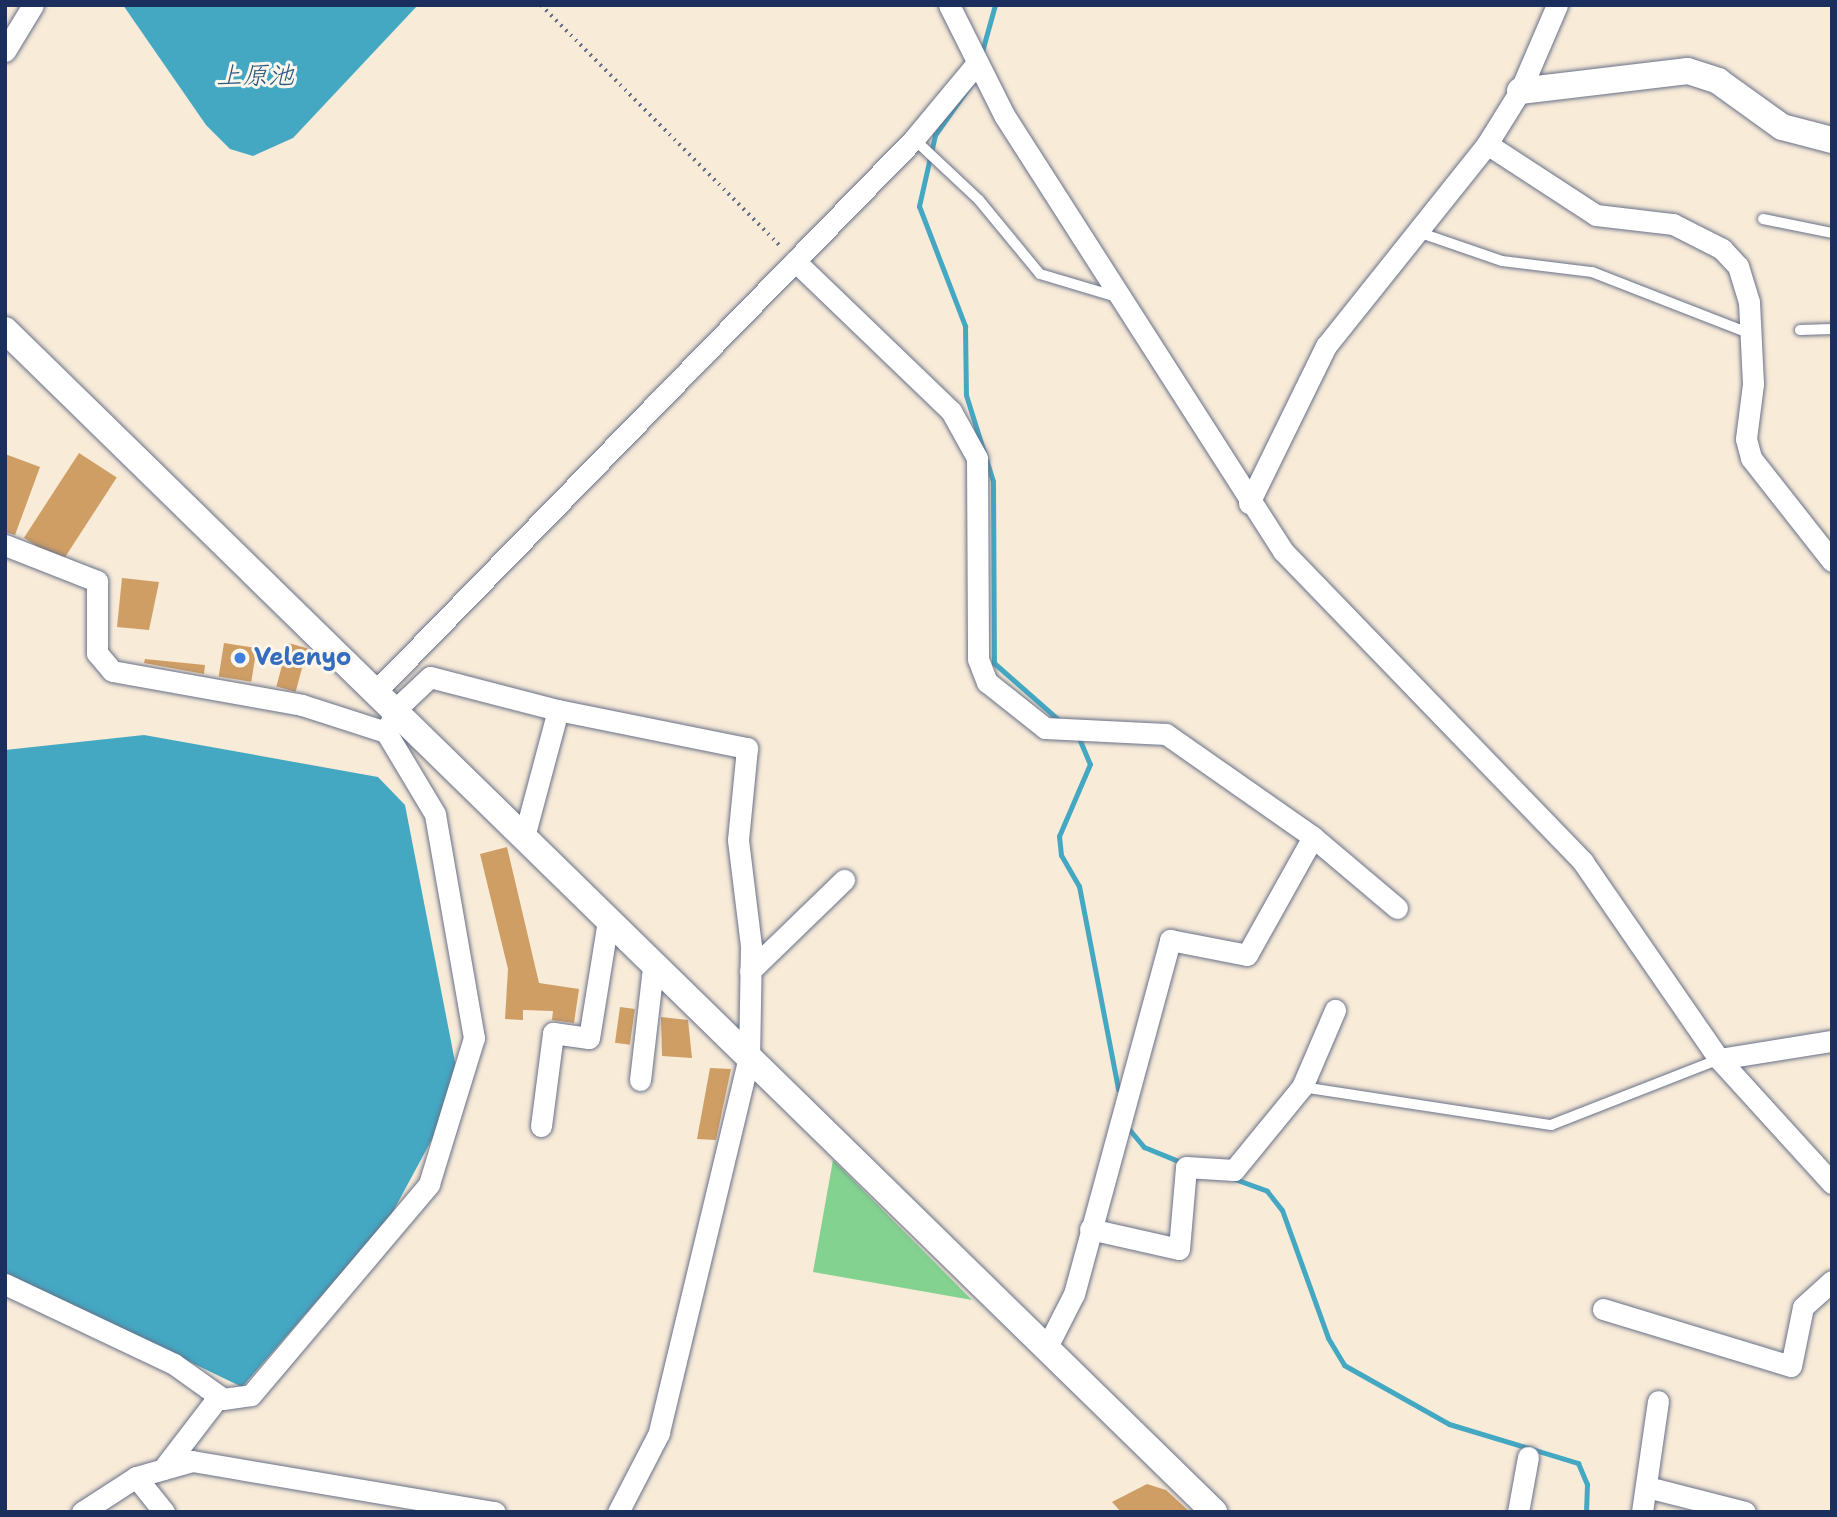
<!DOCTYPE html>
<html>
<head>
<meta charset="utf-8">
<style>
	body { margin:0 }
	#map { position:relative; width:1837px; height:1517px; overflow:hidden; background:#f8ebd8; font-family:"Shantell Sans","Klee One",sans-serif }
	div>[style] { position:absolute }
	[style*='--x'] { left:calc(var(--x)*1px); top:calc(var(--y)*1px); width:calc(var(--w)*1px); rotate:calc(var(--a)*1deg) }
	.green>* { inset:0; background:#84d290 }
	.water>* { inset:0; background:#44a8c3 }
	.stream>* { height:5px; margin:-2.5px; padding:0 2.5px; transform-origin:2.5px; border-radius:2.5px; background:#44a8c3 }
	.building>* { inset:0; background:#ce9e65; transform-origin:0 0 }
	.path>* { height:3.5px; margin-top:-1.75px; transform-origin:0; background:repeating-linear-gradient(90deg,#687189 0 2px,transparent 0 7px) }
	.roads { filter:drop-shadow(0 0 2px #687189) drop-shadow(0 0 2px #687189) }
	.service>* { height:10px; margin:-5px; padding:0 5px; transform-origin:5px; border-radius:5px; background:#fff }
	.minor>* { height:21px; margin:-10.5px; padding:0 10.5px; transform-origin:10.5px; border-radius:10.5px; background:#fff }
	.tertiary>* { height:26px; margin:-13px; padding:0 13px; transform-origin:13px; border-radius:13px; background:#fff }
	.dots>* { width:19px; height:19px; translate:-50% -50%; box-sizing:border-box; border:4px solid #fbf7ec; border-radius:50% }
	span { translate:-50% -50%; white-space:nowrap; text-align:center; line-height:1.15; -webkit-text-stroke:6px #fbf7ec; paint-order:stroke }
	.shop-label { font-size:24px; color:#366cbe; font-weight:700 }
	.left { translate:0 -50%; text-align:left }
	.water-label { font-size:26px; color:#295981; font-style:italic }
	.frame { position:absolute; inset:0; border:7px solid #1b2f5e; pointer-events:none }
</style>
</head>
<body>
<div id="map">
	<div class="green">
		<div style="clip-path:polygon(833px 1160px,972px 1300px,813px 1272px)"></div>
	</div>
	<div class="water">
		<div style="clip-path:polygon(123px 5px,418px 5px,293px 138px,253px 156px,230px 149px,206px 125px)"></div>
		<div style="clip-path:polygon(144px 735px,378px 777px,405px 805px,456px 1067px,444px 1117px,390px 1217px,242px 1387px,5px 1273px,5px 750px)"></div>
	</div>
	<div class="stream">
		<div style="--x:981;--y:55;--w:52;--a:-74.4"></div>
		<div style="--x:975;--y:78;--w:70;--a:125.1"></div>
		<div style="--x:935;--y:135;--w:73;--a:102.7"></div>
		<div style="--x:919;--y:206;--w:129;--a:69"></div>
		<div style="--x:965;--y:326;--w:69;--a:89.2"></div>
		<div style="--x:966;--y:395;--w:90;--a:72.6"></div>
		<div style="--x:993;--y:481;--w:182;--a:89.7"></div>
		<div style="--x:994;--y:663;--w:88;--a:41.3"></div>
		<div style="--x:1078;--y:736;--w:30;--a:67"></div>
		<div style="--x:1090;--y:764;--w:78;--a:113.3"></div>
		<div style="--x:1059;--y:836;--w:19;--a:84"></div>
		<div style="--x:1061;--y:855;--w:36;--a:60"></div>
		<div style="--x:1079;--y:886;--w:207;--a:79.1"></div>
		<div style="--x:1128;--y:1128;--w:25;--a:50"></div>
		<div style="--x:1144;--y:1147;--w:42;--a:22.3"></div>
		<div style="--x:1232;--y:1178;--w:37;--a:20"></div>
		<div style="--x:1267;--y:1191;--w:24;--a:52"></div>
		<div style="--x:1282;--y:1210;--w:136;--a:70.2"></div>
		<div style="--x:1328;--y:1338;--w:31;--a:59"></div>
		<div style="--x:1344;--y:1365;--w:120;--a:29.3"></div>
		<div style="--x:1449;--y:1424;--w:135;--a:16.8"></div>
		<div style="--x:1578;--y:1463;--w:23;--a:67"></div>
		<div style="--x:1587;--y:1484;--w:28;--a:92"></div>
	</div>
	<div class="building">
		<div style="left:79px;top:453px;width:45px;height:101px;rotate:33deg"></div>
		<div style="clip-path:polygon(5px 454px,40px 467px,15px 535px,5px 532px)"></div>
		<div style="clip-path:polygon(122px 578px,159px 582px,149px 630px,117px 627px)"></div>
		<div style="left:224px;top:643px;width:33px;height:34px;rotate:9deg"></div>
		<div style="left:288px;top:643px;width:20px;height:45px;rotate:15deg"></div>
		<div style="clip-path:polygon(145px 659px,205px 665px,204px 674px,144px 663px)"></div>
		<div style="clip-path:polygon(507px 847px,539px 983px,579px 989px,574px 1023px,552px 1020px,553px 1011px,523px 1010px,523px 1020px,505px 1019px,508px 969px,480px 854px)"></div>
		<div style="left:620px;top:1007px;width:15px;height:36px;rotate:8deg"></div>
		<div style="clip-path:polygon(661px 1017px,688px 1020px,692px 1058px,662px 1056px)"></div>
		<div style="clip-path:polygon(710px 1068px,731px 1069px,716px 1140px,697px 1139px)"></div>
		<div style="clip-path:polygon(1147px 1484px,1166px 1490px,1190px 1512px,1121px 1512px,1112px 1502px)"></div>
	</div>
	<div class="path">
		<div style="--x:541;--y:5;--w:341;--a:45.2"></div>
	</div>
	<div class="roads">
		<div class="service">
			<div style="--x:914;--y:139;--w:89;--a:43.2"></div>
			<div style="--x:979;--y:200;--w:96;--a:50.5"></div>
			<div style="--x:1040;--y:274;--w:80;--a:16.6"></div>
			<div style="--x:1763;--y:219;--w:70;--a:11.5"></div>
			<div style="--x:1415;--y:231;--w:92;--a:19"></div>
			<div style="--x:1502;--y:261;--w:91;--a:7"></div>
			<div style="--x:1592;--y:272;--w:171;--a:21.3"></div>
			<div style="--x:1800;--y:330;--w:32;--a:-2"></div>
			<div style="--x:1302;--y:1087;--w:252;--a:8.7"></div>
			<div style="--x:1551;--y:1125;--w:180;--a:-21.4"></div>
		</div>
		<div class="minor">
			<div style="--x:949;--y:5;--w:123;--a:63.4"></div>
			<div style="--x:1004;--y:115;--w:518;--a:57.38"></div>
			<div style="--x:1283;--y:551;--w:432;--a:46"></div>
			<div style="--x:1583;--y:862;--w:239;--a:55.4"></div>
			<div style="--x:1719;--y:1059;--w:168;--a:47.7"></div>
			<div style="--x:5;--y:51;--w:54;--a:-58.7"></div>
			<div style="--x:1487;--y:144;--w:130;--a:33.1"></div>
			<div style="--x:1596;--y:215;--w:78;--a:6.7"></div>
			<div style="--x:1673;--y:224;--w:55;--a:27"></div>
			<div style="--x:1722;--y:249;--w:23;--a:47"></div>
			<div style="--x:1738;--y:266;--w:38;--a:73"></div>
			<div style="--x:1749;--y:302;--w:82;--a:87.2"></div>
			<div style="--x:1753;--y:384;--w:55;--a:97.3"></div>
			<div style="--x:1746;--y:439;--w:20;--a:75"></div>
			<div style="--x:1751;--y:458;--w:131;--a:51.8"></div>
			<div style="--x:795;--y:261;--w:216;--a:43.9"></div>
			<div style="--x:951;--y:411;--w:54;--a:61"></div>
			<div style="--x:977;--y:458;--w:201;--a:89.7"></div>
			<div style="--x:978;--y:659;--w:25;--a:69"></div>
			<div style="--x:987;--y:682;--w:74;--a:38.4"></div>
			<div style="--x:1045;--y:728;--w:121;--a:2.8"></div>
			<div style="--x:1166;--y:734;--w:179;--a:35"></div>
			<div style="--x:1313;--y:837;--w:110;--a:40.2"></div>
			<div style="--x:1249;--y:503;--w:175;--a:-63.9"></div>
			<div style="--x:1326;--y:346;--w:258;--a:-51.4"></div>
			<div style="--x:1487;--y:144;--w:62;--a:-58.1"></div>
			<div style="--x:1520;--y:91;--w:94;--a:-66.7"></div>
			<div style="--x:5;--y:545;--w:99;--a:21.4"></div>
			<div style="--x:97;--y:581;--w:72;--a:90"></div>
			<div style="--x:97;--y:653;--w:23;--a:50"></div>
			<div style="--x:112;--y:671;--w:193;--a:10.1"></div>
			<div style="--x:302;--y:705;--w:88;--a:17.8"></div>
			<div style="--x:386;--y:732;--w:26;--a:-65"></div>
			<div style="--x:397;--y:708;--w:45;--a:-43.2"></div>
			<div style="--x:430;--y:677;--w:132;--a:14.5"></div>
			<div style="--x:378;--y:689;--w:768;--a:-45.74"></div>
			<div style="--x:914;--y:139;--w:99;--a:-50.3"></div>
			<div style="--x:524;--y:837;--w:131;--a:-75"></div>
			<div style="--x:558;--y:710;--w:193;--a:11.4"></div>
			<div style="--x:747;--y:748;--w:92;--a:95.6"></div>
			<div style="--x:738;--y:840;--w:107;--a:83"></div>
			<div style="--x:751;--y:946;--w:111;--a:91"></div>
			<div style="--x:749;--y:1057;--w:387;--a:103.5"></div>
			<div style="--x:659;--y:1433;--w:89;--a:117.4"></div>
			<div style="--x:750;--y:971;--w:131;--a:-44.1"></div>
			<div style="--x:1719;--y:1059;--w:114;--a:-9.1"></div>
			<div style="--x:640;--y:1080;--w:113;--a:-83.4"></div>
			<div style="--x:541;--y:1126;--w:94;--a:-82.6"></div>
			<div style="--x:553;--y:1033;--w:36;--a:8"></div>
			<div style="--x:589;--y:1038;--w:119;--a:-80.8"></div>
			<div style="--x:1090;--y:1229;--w:91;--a:12.7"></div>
			<div style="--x:1179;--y:1249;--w:82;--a:-85.1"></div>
			<div style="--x:1186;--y:1167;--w:48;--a:3.6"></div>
			<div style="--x:1234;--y:1170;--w:107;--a:-50.7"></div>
			<div style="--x:1302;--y:1087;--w:84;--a:-66.8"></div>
			<div style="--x:5;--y:1284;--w:187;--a:25.3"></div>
			<div style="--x:174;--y:1364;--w:60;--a:35.5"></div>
			<div style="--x:223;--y:1399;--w:28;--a:-8"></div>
			<div style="--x:251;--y:1395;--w:276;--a:-49.8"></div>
			<div style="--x:429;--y:1184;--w:153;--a:-72.9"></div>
			<div style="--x:474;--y:1038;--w:227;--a:-99.9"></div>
			<div style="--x:435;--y:814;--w:96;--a:-120.9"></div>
			<div style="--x:1603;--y:1309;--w:196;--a:16.9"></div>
			<div style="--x:1791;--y:1366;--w:60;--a:-78.5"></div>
			<div style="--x:1803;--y:1307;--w:39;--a:-42"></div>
			<div style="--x:1047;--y:1347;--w:59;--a:-63"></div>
			<div style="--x:1074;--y:1294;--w:367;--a:-74.8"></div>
			<div style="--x:1170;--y:940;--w:78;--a:11"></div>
			<div style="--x:1247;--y:955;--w:135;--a:-60.8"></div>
			<div style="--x:163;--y:1469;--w:92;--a:-52.5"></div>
			<div style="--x:136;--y:1477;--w:45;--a:51.3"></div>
			<div style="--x:1647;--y:1487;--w:101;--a:14.3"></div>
			<div style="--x:82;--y:1512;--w:64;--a:-32.9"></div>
			<div style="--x:136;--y:1477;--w:58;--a:-15.9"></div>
			<div style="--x:192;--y:1461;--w:307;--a:9.6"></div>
			<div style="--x:1518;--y:1512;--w:56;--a:-79.7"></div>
			<div style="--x:1642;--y:1512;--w:112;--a:-81.8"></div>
		</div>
		<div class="tertiary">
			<div style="--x:1520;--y:91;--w:169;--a:-6.8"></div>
			<div style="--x:1688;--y:71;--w:32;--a:18"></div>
			<div style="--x:1718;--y:81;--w:79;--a:35.7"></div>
			<div style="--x:1782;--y:127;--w:52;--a:14.6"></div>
			<div style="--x:5;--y:330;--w:1691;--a:44.35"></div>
		</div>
	</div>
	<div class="dots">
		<div style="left:240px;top:658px;background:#3f7fe0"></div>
	</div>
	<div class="shop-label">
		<span class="left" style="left:254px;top:658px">Velenyo</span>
	</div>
	<div class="water-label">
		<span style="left:255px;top:75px">上原池</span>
	</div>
	<div class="frame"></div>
</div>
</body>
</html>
